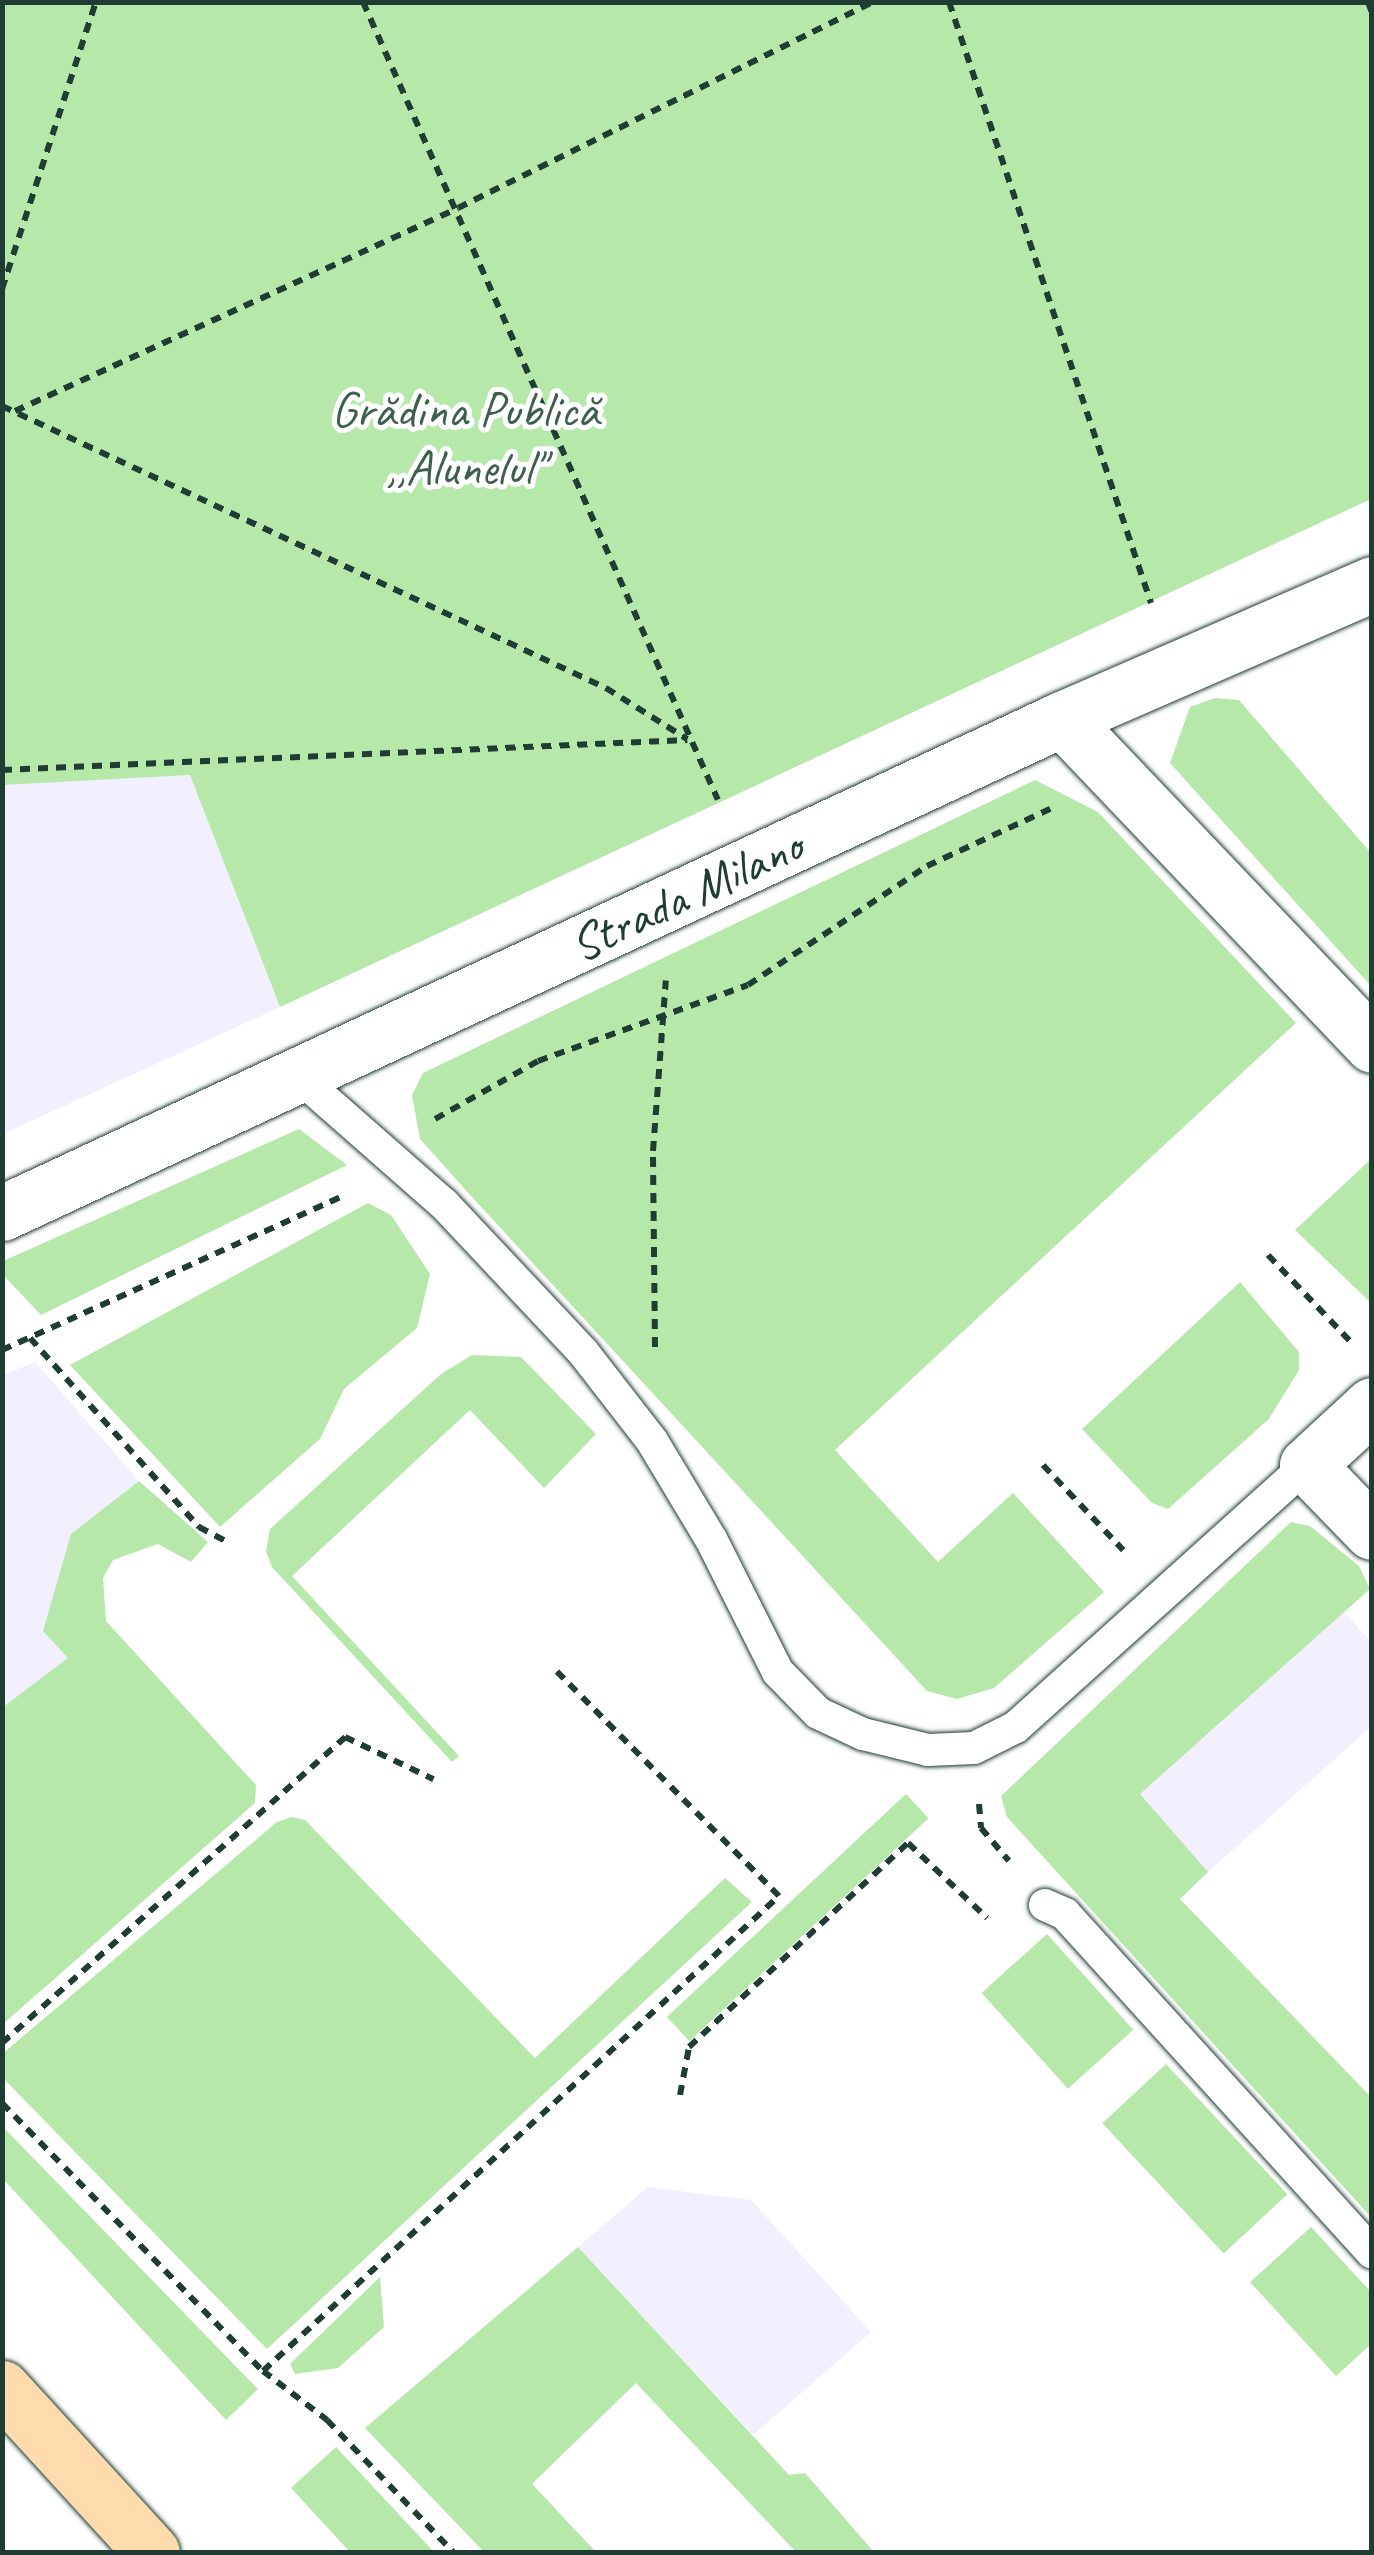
<!DOCTYPE html>
<html>
<head>
<meta charset="utf-8">
<style>
	body { margin:0 }
	#map { position:relative; width:1374px; height:2555px; overflow:hidden; background:#fff; font-family:Caveat,sans-serif }
	div>[style] { position:absolute }
	[style*='--x'] { left:calc(var(--x)*1px); top:calc(var(--y)*1px); width:calc(var(--w)*1px); rotate:calc(var(--a)*1deg) }
	.built>* { inset:0; background:#f2effe }
	.green>* { inset:0; background:#b5e8a9; transform-origin:0 0 }
	.path>* { height:6px; margin-top:-3px; transform-origin:0; background:repeating-linear-gradient(90deg,#1f3d34 0 10px,transparent 0 18px) }
	.roads { filter:drop-shadow(0 0 2px #1f3d34) drop-shadow(0 0 2px #1f3d34) }
	.lane>* { height:32px; margin:-16px; padding:0 16px; transform-origin:16px; border-radius:16px; background:#fff }
	.street>* { height:55px; margin:-27.5px; padding:0 27.5px; transform-origin:27.5px; border-radius:27.5px; background:#fff }
	.primary>* { height:55px; margin:-27.5px; padding:0 27.5px; transform-origin:27.5px; border-radius:27.5px; background:#fedbac }
	span { translate:-50% -50%; white-space:nowrap; text-align:center; line-height:1.15; -webkit-text-stroke:10px #fff; paint-order:stroke }
	.park-label { font-size:50px; color:#3d5f4b }
	.street-label { font-size:50px; color:#1f3d34 }
	.frame { position:absolute; inset:0; border:5px solid #1f3d34; pointer-events:none }
</style>
</head>
<body>
<div id="map">
	<div class="built">
		<div style="clip-path:polygon(190px 775px,280px 1007px,3px 1134px,3px 785px)"></div>
		<div style="clip-path:polygon(35px 1362px,139px 1481px,71px 1534px,69px 1658px,3px 1707px,3px 1375px)"></div>
		<div style="clip-path:polygon(1344px 1612px,1371px 1642px,1371px 1727px,1208px 1872px,1139px 1794px)"></div>
		<div style="clip-path:polygon(648px 2187px,751px 2200px,871px 2332px,753px 2435px,578px 2247px)"></div>
	</div>
	<div class="green">
		<div style="clip-path:polygon(3px 2px,1371px 3px,1371px 499px,280px 1007px,190px 775px,3px 785px)"></div>
		<div style="clip-path:polygon(1215px 698px,1239px 700px,1371px 853px,1371px 986px,1170px 763px,1190px 707px)"></div>
		<div style="clip-path:polygon(1035px 780px,1098px 812px,1296px 1023px,835px 1450px,938px 1562px,1013px 1493px,1104px 1592px,994px 1688px,957px 1699px,927px 1691px,471px 1196px,420px 1139px,412px 1095px,423px 1073px)"></div>
		<div style="clip-path:polygon(299px 1129px,347px 1165px,41px 1315px,3px 1275px,3px 1261px)"></div>
		<div style="clip-path:polygon(1371px 1159px,1371px 1303px,1295px 1230px)"></div>
		<div style="clip-path:polygon(368px 1203px,391px 1215px,430px 1274px,417px 1328px,344px 1389px,320px 1439px,220px 1527px,70px 1365px)"></div>
		<div style="clip-path:polygon(1240px 1282px,1299px 1352px,1299px 1370px,1269px 1419px,1168px 1509px,1152px 1503px,1082px 1429px)"></div>
		<div style="clip-path:polygon(472px 1355px,521px 1357px,596px 1434px,544px 1488px,470px 1410px,292px 1576px,459px 1756px,452px 1762px,272px 1567px,266px 1551px,270px 1529px,441px 1374px)"></div>
		<div style="clip-path:polygon(139px 1481px,208px 1542px,191px 1562px,158px 1544px,113px 1560px,103px 1578px,106px 1621px,256px 1785px,255px 1803px,3px 2024px,3px 1707px,68px 1658px,43px 1631px,71px 1534px)"></div>
		<div style="clip-path:polygon(1291px 1522px,1310px 1526px,1359px 1566px,1370px 1589px,1140px 1794px,1208px 1872px,1180px 1899px,1371px 2097px,1371px 2217px,1007px 1817px,1001px 1796px)"></div>
		<div style="left:906px;top:1794px;width:33px;height:327px;rotate:47deg"></div>
		<div style="clip-path:polygon(292px 1817px,305px 1820px,535px 2058px,725px 1878px,752px 1902px,267px 2349px,3px 2078px,2px 2054px,277px 1822px)"></div>
		<div style="left:1047px;top:1934px;width:129px;height:88px;rotate:48deg"></div>
		<div style="left:1166px;top:2064px;width:178px;height:87px;rotate:47deg"></div>
		<div style="clip-path:polygon(3px 2127px,258px 2389px,226px 2420px,3px 2179px)"></div>
		<div style="clip-path:polygon(1311px 2227px,1371px 2292px,1371px 2344px,1336px 2376px,1250px 2282px)"></div>
		<div style="clip-path:polygon(578px 2247px,789px 2475px,805px 2473px,874px 2552px,796px 2552px,636px 2383px,532px 2484px,596px 2552px,484px 2552px,365px 2428px)"></div>
		<div style="clip-path:polygon(380px 2277px,384px 2327px,338px 2368px,295px 2374px,290px 2364px)"></div>
		<div style="clip-path:polygon(336px 2447px,434px 2552px,350px 2552px,291px 2488px)"></div>
	</div>
	<div class="path">
		<div style="--x:363;--y:2;--w:873;--a:66.02"></div>
		<div style="--x:949;--y:2;--w:634;--a:71.42"></div>
		<div style="--x:1368;--y:2;--w:12;--a:70"></div>
		<div style="--x:2;--y:289;--w:302;--a:-71.9"></div>
		<div style="--x:2;--y:406;--w:667;--a:25.03"></div>
		<div style="--x:606;--y:688;--w:96;--a:32.2"></div>
		<div style="--x:15;--y:411;--w:487;--a:-24.6"></div>
		<div style="--x:458;--y:208;--w:463;--a:-26.4"></div>
		<div style="--x:2;--y:770;--w:686;--a:-2.51"></div>
		<div style="--x:435;--y:1119;--w:118;--a:-29.4"></div>
		<div style="--x:538;--y:1061;--w:223;--a:-19.9"></div>
		<div style="--x:748;--y:985;--w:215;--a:-33.6"></div>
		<div style="--x:927;--y:866;--w:136;--a:-24.9"></div>
		<div style="--x:1268;--y:1255;--w:119;--a:46.4"></div>
		<div style="--x:30;--y:1338;--w:254;--a:48.2"></div>
		<div style="--x:199;--y:1527;--w:34;--a:28"></div>
		<div style="--x:655;--y:1347;--w:196;--a:-90.6"></div>
		<div style="--x:653;--y:1151;--w:171;--a:-85.7"></div>
		<div style="--x:2;--y:1350;--w:374;--a:-24.3"></div>
		<div style="--x:1043;--y:1465;--w:117;--a:46.7"></div>
		<div style="--x:979;--y:1804;--w:24;--a:85"></div>
		<div style="--x:981;--y:1828;--w:43;--a:49.7"></div>
		<div style="--x:2;--y:2043;--w:460;--a:-41.7"></div>
		<div style="--x:345;--y:1737;--w:98;--a:25.5"></div>
		<div style="--x:680;--y:2095;--w:49;--a:-79.4"></div>
		<div style="--x:689;--y:2047;--w:299;--a:-43"></div>
		<div style="--x:908;--y:1843;--w:109;--a:43.5"></div>
		<div style="--x:2;--y:2103;--w:374;--a:45.8"></div>
		<div style="--x:263;--y:2371;--w:81;--a:37.4"></div>
		<div style="--x:327;--y:2420;--w:182;--a:46.3"></div>
		<div style="--x:263;--y:2371;--w:701;--a:-42.63"></div>
		<div style="--x:779;--y:1896;--w:318;--a:-134.7"></div>
	</div>
	<div class="roads">
		<div class="lane">
			<div style="--x:297;--y:1075;--w:196;--a:41.3"></div>
			<div style="--x:444;--y:1204;--w:203;--a:46.8"></div>
			<div style="--x:583;--y:1352;--w:113;--a:52.2"></div>
			<div style="--x:652;--y:1441;--w:114;--a:59"></div>
			<div style="--x:711;--y:1539;--w:149;--a:63.3"></div>
			<div style="--x:778;--y:1672;--w:57;--a:45.7"></div>
			<div style="--x:818;--y:1713;--w:50;--a:25"></div>
			<div style="--x:863;--y:1734;--w:67;--a:13.8"></div>
			<div style="--x:928;--y:1750;--w:46;--a:-2.5"></div>
			<div style="--x:974;--y:1748;--w:47;--a:-26.6"></div>
			<div style="--x:1016;--y:1727;--w:392;--a:-42"></div>
			<div style="--x:1045;--y:1905;--w:22;--a:24"></div>
			<div style="--x:1065;--y:1914;--w:457;--a:47.8"></div>
		</div>
		<div class="street">
			<div style="--x:1062;--y:719;--w:450;--a:46.4"></div>
			<div style="--x:2;--y:1213;--w:1169;--a:-24.99"></div>
			<div style="--x:1062;--y:719;--w:338;--a:-23.5"></div>
			<div style="--x:1372;--y:1405;--w:88;--a:137.3"></div>
			<div style="--x:1307;--y:1465;--w:93;--a:45.9"></div>
		</div>
		<div class="primary">
			<div style="--x:2;--y:2388;--w:222;--a:47.6"></div>
		</div>
	</div>
	<div class="park-label">
		<span style="left:465px;top:438px">Grădina Publică<br>,,Alunelul"</span>
	</div>
	<div class="street-label">
		<span style="left:686px;top:895px;rotate:-25deg">Strada Milano</span>
	</div>
	<div class="frame"></div>
</div>
</body>
</html>
